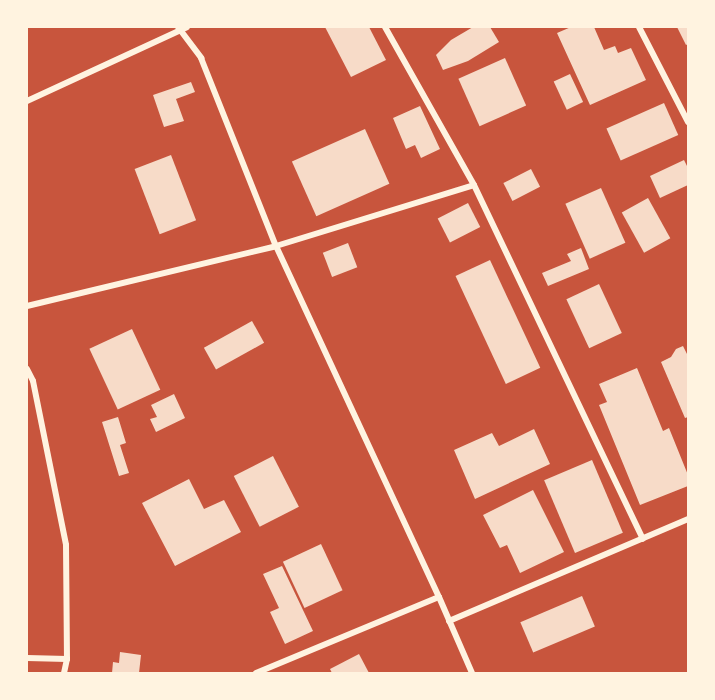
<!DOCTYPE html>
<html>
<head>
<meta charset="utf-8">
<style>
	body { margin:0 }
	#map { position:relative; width:715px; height:700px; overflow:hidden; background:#c8553d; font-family:Cabin,sans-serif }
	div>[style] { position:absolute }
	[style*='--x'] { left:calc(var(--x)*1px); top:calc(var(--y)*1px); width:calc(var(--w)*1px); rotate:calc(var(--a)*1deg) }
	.building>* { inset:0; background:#f7dbc8; transform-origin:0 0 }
	.minor>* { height:6px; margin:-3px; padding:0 3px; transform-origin:3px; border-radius:3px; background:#fff3e0 }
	span { translate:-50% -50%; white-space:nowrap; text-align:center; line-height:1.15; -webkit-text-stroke:4.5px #fff3e0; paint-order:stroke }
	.frame { position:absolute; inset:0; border:28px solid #fff3e0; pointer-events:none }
</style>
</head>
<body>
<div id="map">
	<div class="building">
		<div style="clip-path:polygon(325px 27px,369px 27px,386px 60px,351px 77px)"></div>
		<div style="clip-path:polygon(473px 27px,490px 27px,499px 42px,468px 61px,443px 70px,436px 55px,451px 40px)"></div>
		<div style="clip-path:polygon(571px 27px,594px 27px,604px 50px,615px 46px,618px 53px,631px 48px,646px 80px,590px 105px,557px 33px)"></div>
		<div style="clip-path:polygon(677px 27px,688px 27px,688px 44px,686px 45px)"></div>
		<div style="left:505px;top:58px;width:52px;height:51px;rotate:66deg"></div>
		<div style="left:570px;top:74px;width:31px;height:18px;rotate:65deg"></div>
		<div style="clip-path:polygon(191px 82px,195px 92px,176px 99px,184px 121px,164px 127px,153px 95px)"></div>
		<div style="left:664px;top:103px;width:35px;height:63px;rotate:66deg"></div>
		<div style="clip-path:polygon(420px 106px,440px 149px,421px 158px,415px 145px,406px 149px,393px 118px)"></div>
		<div style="left:365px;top:129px;width:60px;height:80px;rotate:66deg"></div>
		<div style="left:171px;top:155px;width:70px;height:39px;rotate:69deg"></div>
		<div style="clip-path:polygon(684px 160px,688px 168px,688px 185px,660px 198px,650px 176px)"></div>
		<div style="left:531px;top:169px;width:20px;height:31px;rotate:63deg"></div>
		<div style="left:601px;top:188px;width:60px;height:39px;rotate:66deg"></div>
		<div style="left:648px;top:198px;width:46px;height:30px;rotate:61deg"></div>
		<div style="left:468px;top:203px;width:27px;height:34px;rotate:63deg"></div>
		<div style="left:348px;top:243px;width:26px;height:27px;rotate:69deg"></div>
		<div style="clip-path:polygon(581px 248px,589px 269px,548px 286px,542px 273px,571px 261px,567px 254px)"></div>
		<div style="left:490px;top:260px;width:119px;height:38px;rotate:65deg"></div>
		<div style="left:599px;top:284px;width:54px;height:36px;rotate:65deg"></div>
		<div style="left:252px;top:321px;width:25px;height:55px;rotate:61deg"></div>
		<div style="left:132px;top:329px;width:67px;height:47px;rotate:65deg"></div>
		<div style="clip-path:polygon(683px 346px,688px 356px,688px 417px,685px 418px,661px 362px,671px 357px,676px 349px)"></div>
		<div style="clip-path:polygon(637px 368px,663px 431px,669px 428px,688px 475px,688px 486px,640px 505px,599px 405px,607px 402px,599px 384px)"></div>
		<div style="clip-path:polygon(174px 394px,185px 418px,156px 432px,150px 419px,157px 417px,151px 405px)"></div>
		<div style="clip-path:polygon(118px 417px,126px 443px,120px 445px,129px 473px,119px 476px,102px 422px)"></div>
		<div style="clip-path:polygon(534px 429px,550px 464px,475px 499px,454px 450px,492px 433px,499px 446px)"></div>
		<div style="left:273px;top:456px;width:57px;height:44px;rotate:63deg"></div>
		<div style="left:592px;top:460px;width:79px;height:52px;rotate:67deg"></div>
		<div style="clip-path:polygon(189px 479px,204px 509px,224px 500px,241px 532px,175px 566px,142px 503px)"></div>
		<div style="clip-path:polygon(533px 490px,564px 552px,520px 573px,507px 545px,500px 548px,483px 515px)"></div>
		<div style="left:321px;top:544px;width:51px;height:42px;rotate:65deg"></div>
		<div style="clip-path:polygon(282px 566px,313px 631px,285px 644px,270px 612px,279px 608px,263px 574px)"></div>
		<div style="left:582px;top:596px;width:33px;height:67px;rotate:67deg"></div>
		<div style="clip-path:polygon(120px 652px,141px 655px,139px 673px,112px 673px,113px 662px,119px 663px)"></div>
		<div style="clip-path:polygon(359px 654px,369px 673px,332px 673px,330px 669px)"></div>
	</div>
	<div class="minor">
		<div style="--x:178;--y:27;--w:39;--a:53"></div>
		<div style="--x:201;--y:58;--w:202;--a:68.3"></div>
		<div style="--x:276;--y:246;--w:387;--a:65.1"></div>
		<div style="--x:439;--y:597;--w:83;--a:66.5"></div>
		<div style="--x:385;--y:27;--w:181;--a:60.6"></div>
		<div style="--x:639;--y:27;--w:107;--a:62.7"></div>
		<div style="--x:27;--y:101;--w:176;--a:-24.8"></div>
		<div style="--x:27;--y:306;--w:256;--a:-13.5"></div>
		<div style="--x:276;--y:246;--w:207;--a:-17.1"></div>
		<div style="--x:474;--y:185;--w:392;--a:64.5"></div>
		<div style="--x:27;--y:369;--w:13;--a:63"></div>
		<div style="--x:33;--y:381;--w:167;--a:78.6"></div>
		<div style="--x:66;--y:545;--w:114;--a:89.5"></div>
		<div style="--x:67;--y:659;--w:14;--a:102"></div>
		<div style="--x:449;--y:621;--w:260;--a:-23.1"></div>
		<div style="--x:27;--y:658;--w:40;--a:1.4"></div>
		<div style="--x:256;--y:673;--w:198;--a:-22.6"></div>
	</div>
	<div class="frame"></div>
</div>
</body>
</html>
